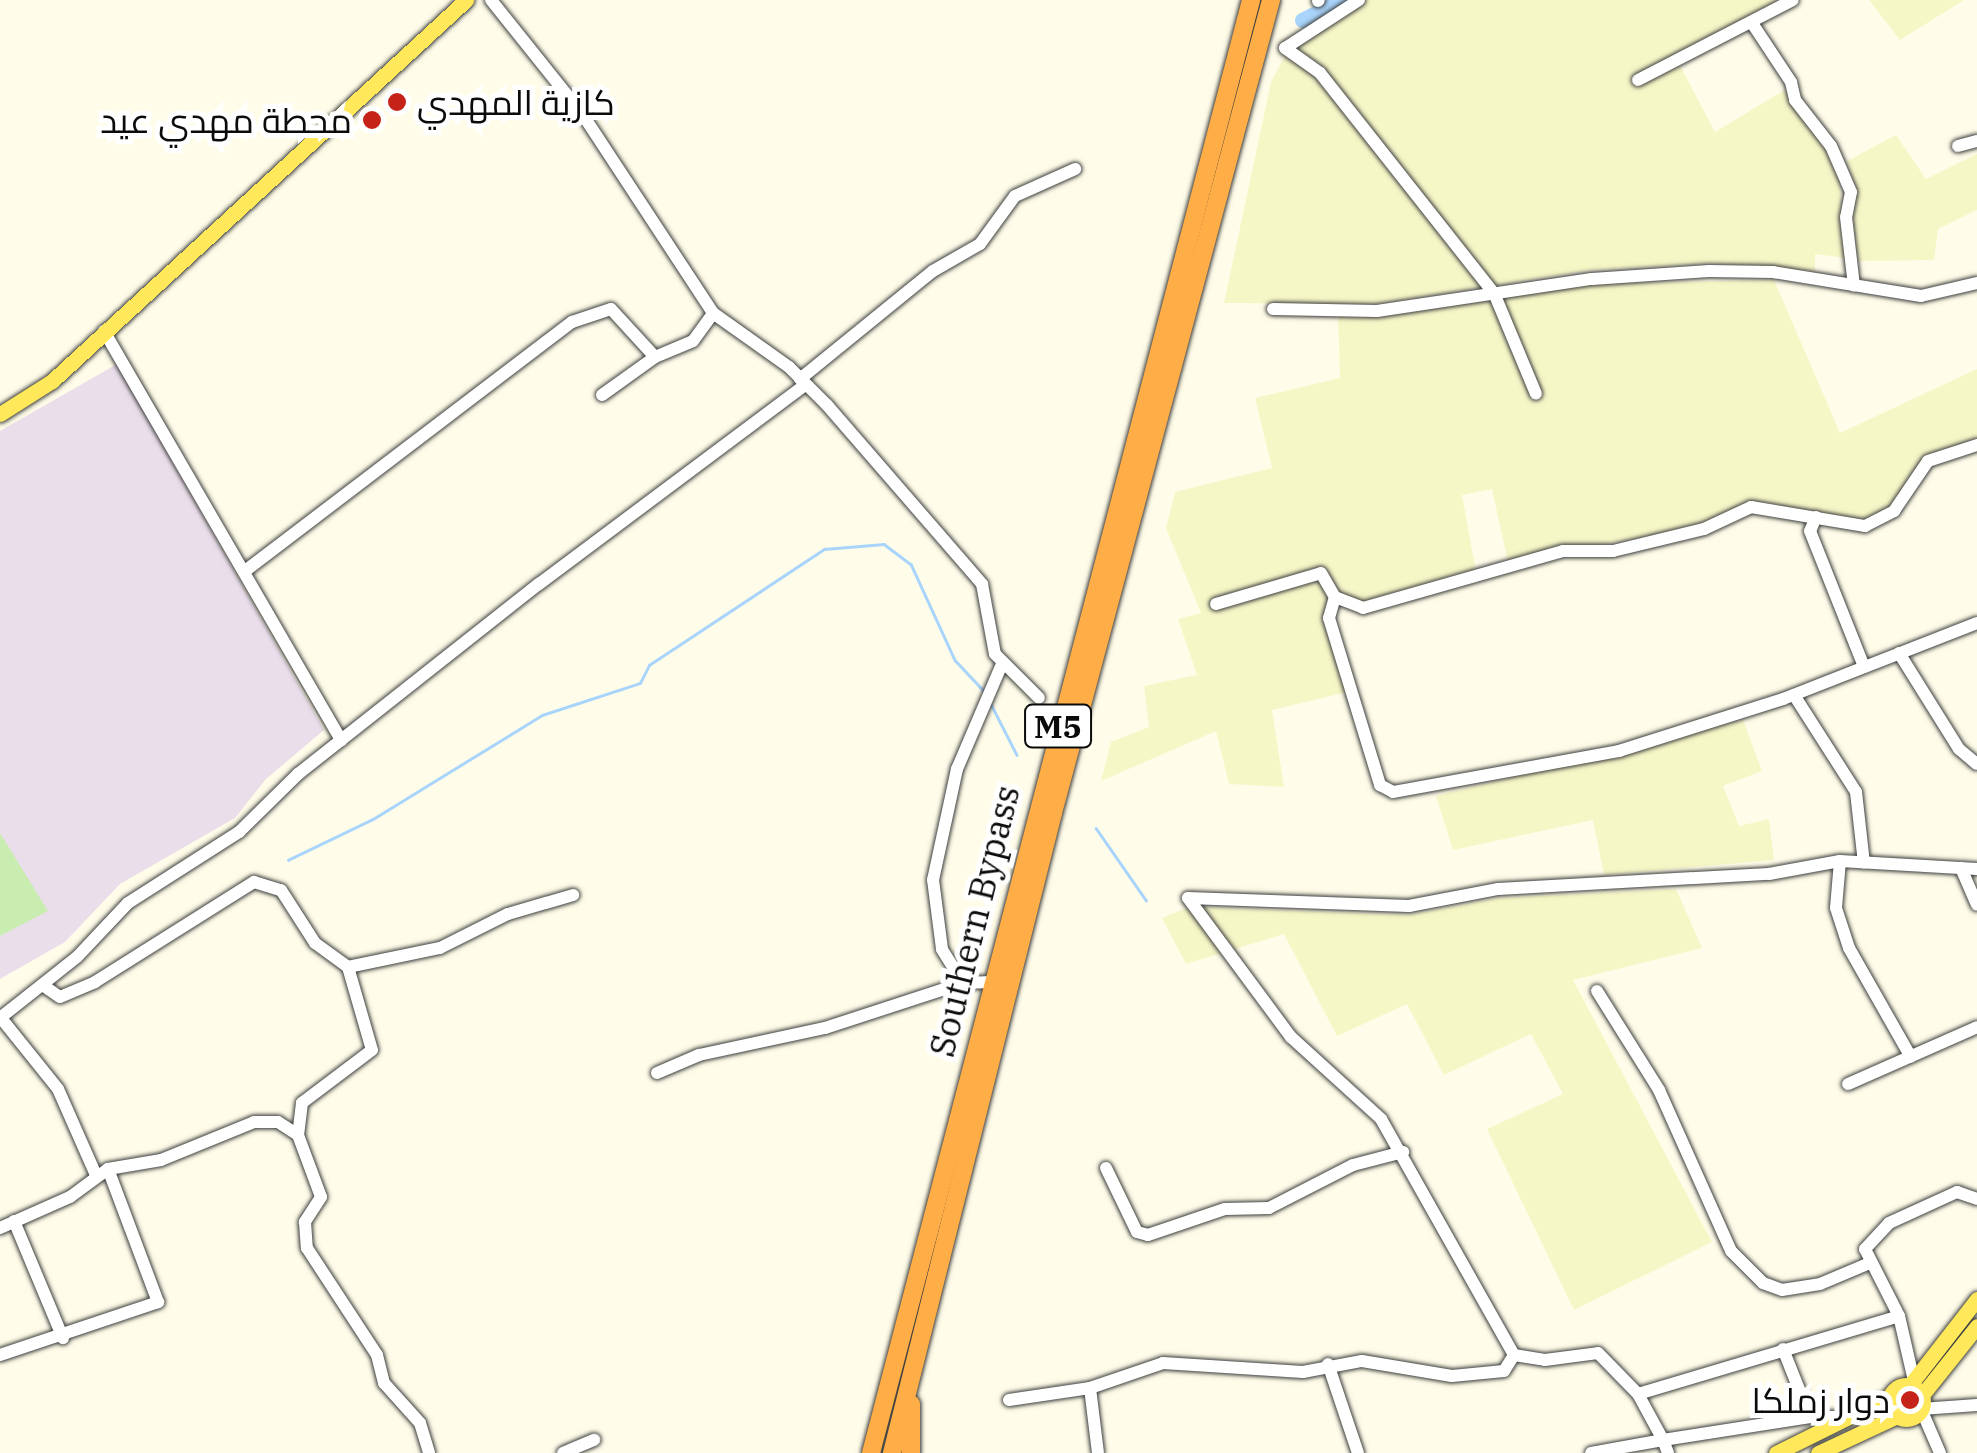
<!DOCTYPE html>
<html>
<head>
<meta charset="utf-8">
<style>
	body { margin:0 }
	#map { position:relative; width:1977px; height:1453px; overflow:hidden; background:#fffde9; font-family:"IBM Plex Serif",Cairo,serif }
	div>[style] { position:absolute }
	[style*='--x'] { left:calc(var(--x)*1px); top:calc(var(--y)*1px); width:calc(var(--w)*1px); rotate:calc(var(--a)*1deg) }
	.industrial>* { inset:0; background:#ebdeeb }
	.farmland>* { inset:0; background:#f6f7c7 }
	.green>* { inset:0; background:#c9ecb0 }
	.stream>* { height:2.5px; margin:-1.25px; padding:0 1.25px; transform-origin:1.25px; border-radius:1.25px; background:#a9d4fb }
	.river>* { height:15px; margin:-7.5px; padding:0 7.5px; transform-origin:7.5px; border-radius:7.5px; background:#a9d4fb }
	.roads { filter:drop-shadow(0 0 2px #3e3e3e) drop-shadow(0 0 2px #3e3e3e) }
	.minor>* { height:12px; margin:-6px; padding:0 6px; transform-origin:6px; border-radius:6px; background:#fff }
	.major>* { height:15px; margin:-7.5px; padding:0 7.5px; transform-origin:7.5px; border-radius:7.5px; background:#ffe859 }
	.major>.ring { margin:-7.5px; padding:0; box-sizing:content-box; background:none; border:15px solid #ffe859; border-radius:50% }
	.highway>* { height:18px; margin:-9px; padding:0 9px; transform-origin:9px; border-radius:9px; background:#ffae47 }
	.dots>* { width:28px; height:28px; translate:-50% -50%; box-sizing:border-box; border:5px solid #fff; border-radius:50% }
	span { translate:-50% -50%; white-space:nowrap; text-align:center; line-height:1.15; -webkit-text-stroke:10px #fff; paint-order:stroke }
	.shield-label span { padding:2px 8px; background:#fff; border:2px solid; border-radius:8px; -webkit-text-stroke-width:0 }
	.shield-label { font-size:32px; color:#0b0b0b; font-weight:700 }
	.poi-label { font-size:35px; color:#0b0b0b }
	.left { translate:0 -50%; text-align:left }
	.right { translate:-100% -50%; text-align:right }
	.street-label { font-size:35px; color:#0b0b0b }
</style>
</head>
<body>
<div id="map">
	<div class="industrial">
		<div style="clip-path:polygon(117px 364px,324px 730px,266px 779px,235px 818px,120px 884px,65px 942px,0 979px,0 431px)"></div>
	</div>
	<div class="farmland">
		<div style="clip-path:polygon(1367px 0,1786px 0,1677px 60px,1715px 132px,1788px 88px,1838px 166px,1846px 258px,1815px 254px,1815px 271px,1709px 263px,1591px 270px,1376px 304px,1224px 303px,1271px 82px,1288px 50px,1310px 31px)"></div>
		<div style="clip-path:polygon(1869px 0,1964px 0,1900px 40px)"></div>
		<div style="clip-path:polygon(1896px 135px,1926px 179px,1977px 154px,1977px 210px,1938px 229px,1934px 260px,1858px 261px,1852px 211px,1856px 190px,1847px 161px)"></div>
		<div style="clip-path:polygon(1774px 280px,1840px 433px,1977px 369px,1977px 442px,1926px 458px,1891px 508px,1864px 522px,1751px 503px,1702px 526px,1508px 562px,1492px 489px,1462px 495px,1476px 572px,1363px 604px,1333px 592px,1325px 618px,1347px 692px,1272px 710px,1284px 787px,1229px 784px,1216px 731px,1101px 781px,1111px 742px,1149px 727px,1144px 686px,1197px 675px,1178px 619px,1201px 613px,1166px 528px,1175px 492px,1272px 468px,1255px 398px,1340px 378px,1338px 314px,1378px 318px,1593px 284px)"></div>
		<div style="clip-path:polygon(1743px 720px,1762px 771px,1723px 786px,1739px 826px,1769px 819px,1774px 860px,1604px 875px,1593px 820px,1453px 850px,1436px 796px)"></div>
		<div style="clip-path:polygon(1676px 889px,1702px 948px,1573px 980px,1712px 1242px,1574px 1310px,1487px 1129px,1563px 1094px,1531px 1034px,1444px 1075px,1407px 1004px,1337px 1036px,1284px 934px,1186px 964px,1162px 918px,1189px 907px,1409px 915px,1499px 898px)"></div>
	</div>
	<div class="green">
		<div style="clip-path:polygon(0 833px,48px 911px,0 936px)"></div>
	</div>
	<div class="stream">
		<div style="--x:991;--y:704;--w:57;--a:63"></div>
		<div style="--x:1096;--y:828;--w:88;--a:55.2"></div>
		<div style="--x:288;--y:860;--w:94;--a:-25.8"></div>
		<div style="--x:373;--y:819;--w:198;--a:-31.6"></div>
		<div style="--x:542;--y:715;--w:103;--a:-18.1"></div>
		<div style="--x:640;--y:683;--w:20;--a:-63"></div>
		<div style="--x:649;--y:665;--w:210;--a:-33.5"></div>
		<div style="--x:824;--y:549;--w:60;--a:-4.8"></div>
		<div style="--x:884;--y:544;--w:34;--a:37"></div>
		<div style="--x:911;--y:564;--w:106;--a:65.4"></div>
		<div style="--x:955;--y:660;--w:44;--a:46.8"></div>
	</div>
	<div class="river">
		<div style="--x:1302;--y:20;--w:44;--a:-27.1"></div>
	</div>
	<div class="roads">
		<div class="minor">
			<div style="--x:491;--y:0;--w:147;--a:51.3"></div>
			<div style="--x:583;--y:115;--w:237;--a:56.7"></div>
			<div style="--x:713;--y:313;--w:93;--a:35.4"></div>
			<div style="--x:789;--y:367;--w:54;--a:45"></div>
			<div style="--x:827;--y:405;--w:237;--a:49.1"></div>
			<div style="--x:982;--y:584;--w:71;--a:79.5"></div>
			<div style="--x:995;--y:654;--w:62;--a:45"></div>
			<div style="--x:1359;--y:0;--w:88;--a:147"></div>
			<div style="--x:1285;--y:48;--w:43;--a:35.5"></div>
			<div style="--x:1320;--y:73;--w:280;--a:51.7"></div>
			<div style="--x:1494;--y:293;--w:109;--a:67.4"></div>
			<div style="--x:1318;--y:1;--w:1;--a:-45"></div>
			<div style="--x:1752;--y:23;--w:71;--a:56.5"></div>
			<div style="--x:1791;--y:82;--w:18;--a:77"></div>
			<div style="--x:1795;--y:100;--w:58;--a:52"></div>
			<div style="--x:1831;--y:146;--w:50;--a:66.5"></div>
			<div style="--x:1851;--y:192;--w:25;--a:101"></div>
			<div style="--x:1846;--y:217;--w:69;--a:83.4"></div>
			<div style="--x:1638;--y:80;--w:174;--a:-27.3"></div>
			<div style="--x:1958;--y:146;--w:20;--a:-15"></div>
			<div style="--x:1273;--y:309;--w:104;--a:1.1"></div>
			<div style="--x:1377;--y:311;--w:217;--a:-8.5"></div>
			<div style="--x:1592;--y:279;--w:117;--a:-3.9"></div>
			<div style="--x:1709;--y:271;--w:64;--a:0.9"></div>
			<div style="--x:1773;--y:272;--w:150;--a:9.2"></div>
			<div style="--x:1921;--y:296;--w:57;--a:-13.1"></div>
			<div style="--x:104;--y:331;--w:473;--a:59.9"></div>
			<div style="--x:800;--y:379;--w:171;--a:-39.1"></div>
			<div style="--x:933;--y:271;--w:54;--a:-29.9"></div>
			<div style="--x:980;--y:244;--w:59;--a:-53.9"></div>
			<div style="--x:1015;--y:196;--w:66;--a:-24.2"></div>
			<div style="--x:602;--y:395;--w:65;--a:-35.6"></div>
			<div style="--x:655;--y:357;--w:41;--a:-22.8"></div>
			<div style="--x:693;--y:341;--w:34;--a:-54"></div>
			<div style="--x:1816;--y:517;--w:15;--a:113"></div>
			<div style="--x:1810;--y:531;--w:146;--a:68.3"></div>
			<div style="--x:245;--y:571;--w:411;--a:-37.3"></div>
			<div style="--x:572;--y:322;--w:41;--a:-18.4"></div>
			<div style="--x:611;--y:309;--w:65;--a:47.5"></div>
			<div style="--x:1335;--y:597;--w:22;--a:106"></div>
			<div style="--x:1329;--y:618;--w:175;--a:73"></div>
			<div style="--x:1380;--y:785;--w:15;--a:28"></div>
			<div style="--x:1393;--y:792;--w:230;--a:-10.3"></div>
			<div style="--x:1619;--y:751;--w:172;--a:-17.6"></div>
			<div style="--x:1783;--y:699;--w:208;--a:-21.4"></div>
			<div style="--x:1216;--y:604;--w:109;--a:-16.4"></div>
			<div style="--x:1321;--y:573;--w:28;--a:60"></div>
			<div style="--x:1335;--y:597;--w:30;--a:21"></div>
			<div style="--x:1363;--y:608;--w:208;--a:-15.9"></div>
			<div style="--x:1563;--y:551;--w:50;--a:0"></div>
			<div style="--x:1613;--y:551;--w:94;--a:-13.6"></div>
			<div style="--x:1704;--y:529;--w:52;--a:-25.1"></div>
			<div style="--x:1751;--y:507;--w:116;--a:9.5"></div>
			<div style="--x:1865;--y:526;--w:33;--a:-27"></div>
			<div style="--x:1894;--y:511;--w:60;--a:-55.8"></div>
			<div style="--x:1928;--y:461;--w:52;--a:-18.1"></div>
			<div style="--x:1899;--y:653;--w:113;--a:58"></div>
			<div style="--x:1959;--y:749;--w:23;--a:40"></div>
			<div style="--x:1794;--y:695;--w:115;--a:57.4"></div>
			<div style="--x:1856;--y:792;--w:71;--a:83.6"></div>
			<div style="--x:1840;--y:861;--w:47;--a:94.9"></div>
			<div style="--x:1836;--y:908;--w:42;--a:72"></div>
			<div style="--x:1849;--y:948;--w:125;--a:60.4"></div>
			<div style="--x:1961;--y:868;--w:40;--a:66.6"></div>
			<div style="--x:1188;--y:898;--w:173;--a:53.5"></div>
			<div style="--x:1291;--y:1037;--w:122;--a:42.3"></div>
			<div style="--x:1381;--y:1119;--w:271;--a:60.6"></div>
			<div style="--x:1514;--y:1355;--w:31;--a:9"></div>
			<div style="--x:1545;--y:1360;--w:53;--a:-7.5"></div>
			<div style="--x:1598;--y:1353;--w:57;--a:45.7"></div>
			<div style="--x:1638;--y:1394;--w:52;--a:61.5"></div>
			<div style="--x:1663;--y:1440;--w:73;--a:169.8"></div>
			<div style="--x:1188;--y:898;--w:221;--a:2.1"></div>
			<div style="--x:1409;--y:906;--w:91;--a:-10.8"></div>
			<div style="--x:1498;--y:889;--w:271;--a:-3.2"></div>
			<div style="--x:1769;--y:874;--w:72;--a:-10.4"></div>
			<div style="--x:1840;--y:861;--w:137;--a:3.3"></div>
			<div style="--x:348;--y:967;--w:86;--a:73.9"></div>
			<div style="--x:372;--y:1050;--w:88;--a:142.9"></div>
			<div style="--x:302;--y:1103;--w:32;--a:97"></div>
			<div style="--x:298;--y:1135;--w:66;--a:69.6"></div>
			<div style="--x:321;--y:1197;--w:30;--a:123"></div>
			<div style="--x:305;--y:1222;--w:26;--a:86"></div>
			<div style="--x:307;--y:1248;--w:128;--a:56.8"></div>
			<div style="--x:377;--y:1355;--w:29;--a:76"></div>
			<div style="--x:384;--y:1383;--w:54;--a:48"></div>
			<div style="--x:420;--y:1423;--w:31;--a:73"></div>
			<div style="--x:963;--y:983;--w:40;--a:-122"></div>
			<div style="--x:942;--y:949;--w:70;--a:-97.4"></div>
			<div style="--x:933;--y:880;--w:114;--a:-77.8"></div>
			<div style="--x:957;--y:769;--w:114;--a:-66.8"></div>
			<div style="--x:44;--y:986;--w:19;--a:35"></div>
			<div style="--x:60;--y:997;--w:38;--a:-23"></div>
			<div style="--x:95;--y:982;--w:188;--a:-32.2"></div>
			<div style="--x:254;--y:882;--w:28;--a:17"></div>
			<div style="--x:281;--y:890;--w:63;--a:57.3"></div>
			<div style="--x:315;--y:943;--w:41;--a:36"></div>
			<div style="--x:348;--y:967;--w:94;--a:-11.7"></div>
			<div style="--x:440;--y:948;--w:76;--a:-26.6"></div>
			<div style="--x:508;--y:914;--w:68;--a:-16.3"></div>
			<div style="--x:1597;--y:991;--w:117;--a:57.9"></div>
			<div style="--x:1659;--y:1090;--w:176;--a:65.9"></div>
			<div style="--x:1731;--y:1251;--w:45;--a:45"></div>
			<div style="--x:1763;--y:1283;--w:20;--a:20"></div>
			<div style="--x:1782;--y:1290;--w:38;--a:-9"></div>
			<div style="--x:1820;--y:1284;--w:54;--a:-22.8"></div>
			<div style="--x:0;--y:1018;--w:98;--a:-38.4"></div>
			<div style="--x:77;--y:957;--w:74;--a:-46.6"></div>
			<div style="--x:128;--y:903;--w:132;--a:-32.6"></div>
			<div style="--x:239;--y:832;--w:83;--a:-44.5"></div>
			<div style="--x:298;--y:774;--w:307;--a:-38.3"></div>
			<div style="--x:539;--y:584;--w:331;--a:-36.8"></div>
			<div style="--x:1;--y:1018;--w:91;--a:51.2"></div>
			<div style="--x:58;--y:1089;--w:94;--a:66.2"></div>
			<div style="--x:657;--y:1073;--w:46;--a:-23.2"></div>
			<div style="--x:699;--y:1055;--w:129;--a:-12.1"></div>
			<div style="--x:825;--y:1028;--w:145;--a:-18.1"></div>
			<div style="--x:963;--y:983;--w:29;--a:-2"></div>
			<div style="--x:1848;--y:1084;--w:141;--a:-23.8"></div>
			<div style="--x:1106;--y:1168;--w:71;--a:64.2"></div>
			<div style="--x:1137;--y:1232;--w:11;--a:15"></div>
			<div style="--x:1148;--y:1235;--w:81;--a:-18.7"></div>
			<div style="--x:1225;--y:1209;--w:44;--a:-1.3"></div>
			<div style="--x:1269;--y:1208;--w:94;--a:-27.1"></div>
			<div style="--x:1353;--y:1165;--w:52;--a:-14.6"></div>
			<div style="--x:14;--y:1221;--w:127;--a:67.3"></div>
			<div style="--x:0;--y:1228;--w:77;--a:-23.9"></div>
			<div style="--x:70;--y:1197;--w:47;--a:-36.4"></div>
			<div style="--x:108;--y:1169;--w:54;--a:-9.6"></div>
			<div style="--x:161;--y:1160;--w:100;--a:-22.2"></div>
			<div style="--x:254;--y:1122;--w:24;--a:0"></div>
			<div style="--x:278;--y:1122;--w:24;--a:33"></div>
			<div style="--x:1783;--y:1349;--w:73;--a:68.3"></div>
			<div style="--x:0;--y:1355;--w:167;--a:-18.5"></div>
			<div style="--x:158;--y:1302;--w:142;--a:-110.6"></div>
			<div style="--x:1328;--y:1364;--w:94;--a:71.4"></div>
			<div style="--x:1914;--y:1381;--w:67;--a:-103"></div>
			<div style="--x:1899;--y:1316;--w:75;--a:-116.9"></div>
			<div style="--x:1865;--y:1249;--w:35;--a:-47"></div>
			<div style="--x:1889;--y:1223;--w:75;--a:-24.5"></div>
			<div style="--x:1957;--y:1192;--w:21;--a:19"></div>
			<div style="--x:1090;--y:1388;--w:65;--a:83"></div>
			<div style="--x:1638;--y:1394;--w:272;--a:-16.6"></div>
			<div style="--x:1009;--y:1400;--w:82;--a:-8.4"></div>
			<div style="--x:1090;--y:1388;--w:77;--a:-18.9"></div>
			<div style="--x:1163;--y:1363;--w:140;--a:3.7"></div>
			<div style="--x:1303;--y:1372;--w:60;--a:-10.6"></div>
			<div style="--x:1362;--y:1361;--w:91;--a:9.5"></div>
			<div style="--x:1452;--y:1376;--w:52;--a:-5.5"></div>
			<div style="--x:1504;--y:1371;--w:19;--a:-58"></div>
			<div style="--x:1921;--y:1409;--w:56;--a:-4.1"></div>
			<div style="--x:1921;--y:1409;--w:48;--a:66.6"></div>
			<div style="--x:563;--y:1453;--w:34;--a:-23"></div>
			<div style="--x:1668;--y:1453;--w:14;--a:-111"></div>
			<div style="--x:1663;--y:1440;--w:149;--a:-8.9"></div>
			<div style="--x:1810;--y:1417;--w:35;--a:0"></div>
		</div>
		<div class="major">
			<div style="--x:0;--y:414;--w:62;--a:-32.4"></div>
			<div style="--x:52;--y:381;--w:563;--a:-42.62"></div>
			<div style="--x:1910;--y:1385;--w:109;--a:-52.1"></div>
			<div class="ring" style="left:1889px;top:1385px;width:19px;height:19px"></div>
			<div style="--x:1922;--y:1395;--w:88;--a:-51.4"></div>
			<div style="--x:1776;--y:1453;--w:126;--a:-26.4"></div>
			<div style="--x:1818;--y:1453;--w:87;--a:-25.1"></div>
		</div>
		<div class="highway">
			<div style="--x:871;--y:1453;--w:1502;--a:-75.34"></div>
			<div style="--x:892;--y:1453;--w:660;--a:-75.88"></div>
			<div style="--x:1053;--y:813;--w:842;--a:-74.99"></div>
			<div style="--x:911;--y:1453;--w:49;--a:-90"></div>
		</div>
	</div>
	<div class="dots">
		<div style="left:397px;top:102px;background:#c52319"></div>
		<div style="left:372px;top:120px;background:#c52319"></div>
		<div style="left:1910px;top:1400px;background:#c52319"></div>
	</div>
	<div class="shield-label">
		<span style="left:1058px;top:726px">M5</span>
	</div>
	<div class="poi-label">
		<span class="left" style="left:417px;top:102px">كازية المهدي</span>
		<span class="right" style="left:352px;top:120px">محطة مهدي عيد</span>
		<span class="right" style="left:1890px;top:1400px">دوار زملكا</span>
	</div>
	<div class="street-label">
		<span style="left:974px;top:921px;rotate:-76deg">Southern Bypass</span>
	</div>
</div>
</body>
</html>
